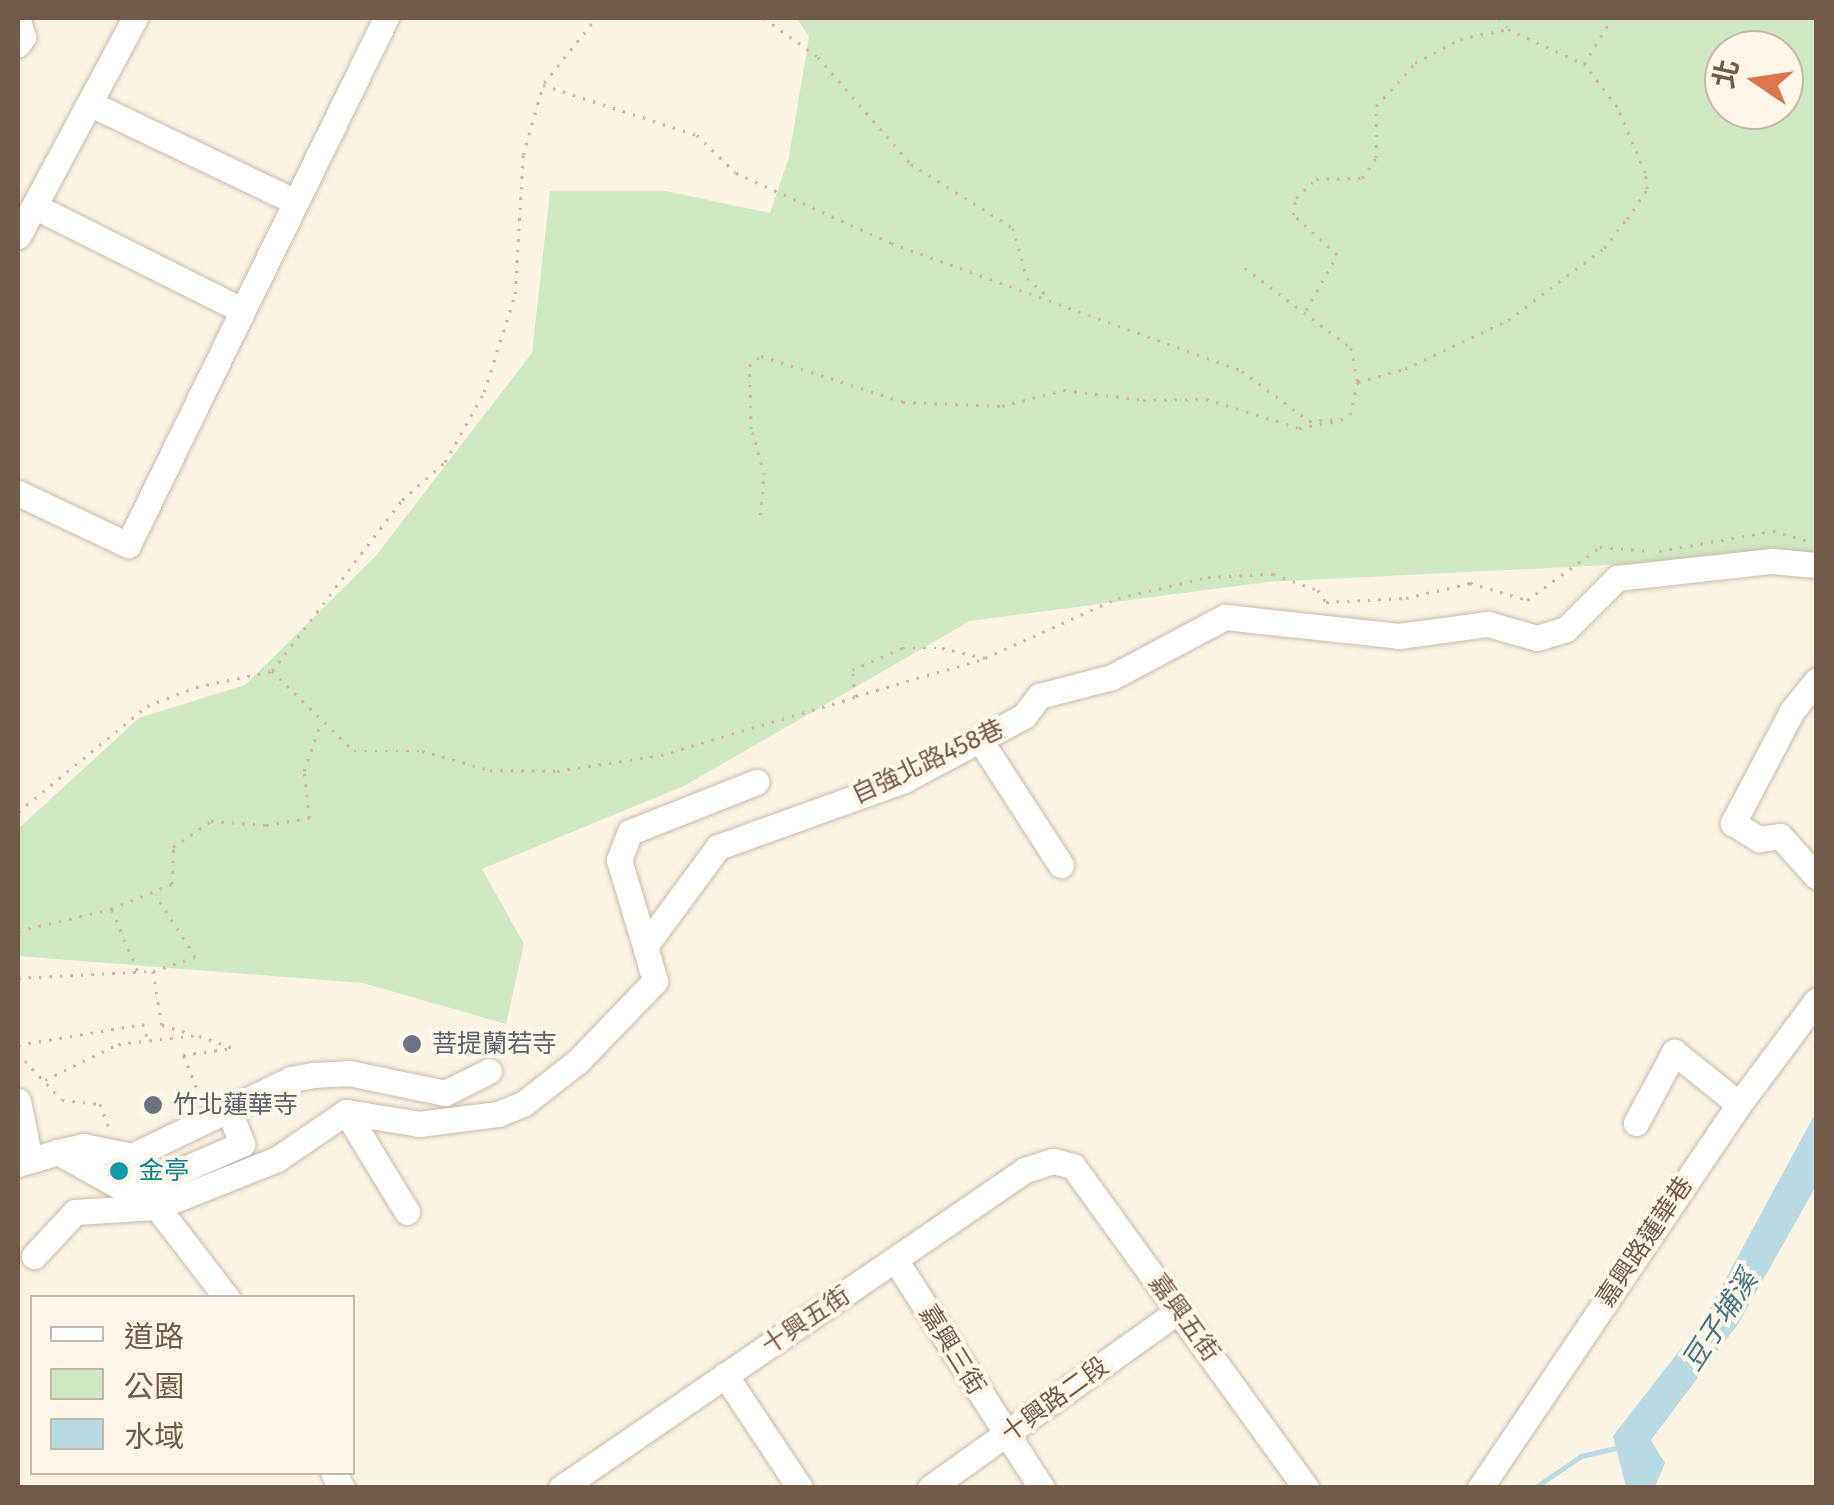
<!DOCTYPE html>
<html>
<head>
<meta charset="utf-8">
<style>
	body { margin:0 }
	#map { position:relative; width:1834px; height:1505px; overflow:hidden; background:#faf2e2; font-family:"Fira Sans","Noto Sans TC",sans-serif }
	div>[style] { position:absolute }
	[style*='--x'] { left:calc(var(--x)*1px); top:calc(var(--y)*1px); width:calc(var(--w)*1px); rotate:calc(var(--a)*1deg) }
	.green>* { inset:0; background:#cfe7c2 }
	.water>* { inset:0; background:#b8dae2 }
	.stream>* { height:5px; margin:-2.5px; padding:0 2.5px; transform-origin:2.5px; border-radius:2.5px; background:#b8dae2 }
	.path>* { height:2.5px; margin-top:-1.25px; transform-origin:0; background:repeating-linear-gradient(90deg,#d2b69f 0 2.5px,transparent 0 10.5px) }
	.roads { filter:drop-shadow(0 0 2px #cabaaa) drop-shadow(0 0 2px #cabaaa) }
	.minor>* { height:25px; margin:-12.5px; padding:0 12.5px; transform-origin:12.5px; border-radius:12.5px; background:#fff }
	.dots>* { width:28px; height:28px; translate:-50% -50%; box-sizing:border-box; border:5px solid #fef6e8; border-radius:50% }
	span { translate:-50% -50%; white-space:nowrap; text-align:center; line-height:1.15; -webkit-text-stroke:8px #fef6e8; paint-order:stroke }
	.street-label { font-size:25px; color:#705a4a }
	.worship-label { font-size:25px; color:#5b616d }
	.left { translate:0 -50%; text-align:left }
	.culture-label { font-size:25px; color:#0d838f }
	.water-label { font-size:28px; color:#467583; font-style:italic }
	.frame { position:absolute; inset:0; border:20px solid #705a4a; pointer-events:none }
	.legend { position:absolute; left:30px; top:1295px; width:325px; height:180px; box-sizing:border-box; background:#fef6e8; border:2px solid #c5b8a9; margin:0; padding:12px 18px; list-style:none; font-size:30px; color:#705a4a }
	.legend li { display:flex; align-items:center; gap:20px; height:50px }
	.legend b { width:50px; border:2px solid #c5b8a9 }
	.north { position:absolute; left:1704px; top:30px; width:100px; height:100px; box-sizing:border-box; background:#fef6e8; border:2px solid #c5b8a9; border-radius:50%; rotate:283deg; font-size:28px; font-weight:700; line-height:40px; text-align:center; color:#705a4a }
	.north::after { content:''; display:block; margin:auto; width:35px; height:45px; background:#dd754f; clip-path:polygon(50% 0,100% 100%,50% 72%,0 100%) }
</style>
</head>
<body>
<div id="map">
	<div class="green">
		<div style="clip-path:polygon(evenodd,797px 18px,1816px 18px,1816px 546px,1810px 555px,1267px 582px,970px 621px,684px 786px,482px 869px,524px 944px,506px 1024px,363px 983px,18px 956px,18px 829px,139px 718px,245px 685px,375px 557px,532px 353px,550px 191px,665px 191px,770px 213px,789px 157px,809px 37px,797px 18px,1724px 50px,1784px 50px,1784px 110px,1724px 110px,1724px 50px)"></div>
	</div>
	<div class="water">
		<div style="clip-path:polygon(1816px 1112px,1816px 1186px,1738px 1324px,1651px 1440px,1665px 1463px,1655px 1487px,1626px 1487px,1613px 1436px,1704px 1319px)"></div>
	</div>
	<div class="stream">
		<div style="--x:1534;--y:1488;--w:57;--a:-34.2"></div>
		<div style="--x:1581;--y:1456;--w:39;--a:-13"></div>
	</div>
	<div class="path">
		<div style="--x:764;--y:18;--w:67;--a:35.8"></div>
		<div style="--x:818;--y:57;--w:142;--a:49"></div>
		<div style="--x:911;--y:164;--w:120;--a:32.1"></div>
		<div style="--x:1013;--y:228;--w:52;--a:74.4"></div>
		<div style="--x:1027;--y:278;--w:25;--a:42"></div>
		<div style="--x:1499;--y:18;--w:12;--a:48"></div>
		<div style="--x:544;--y:83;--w:83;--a:-51.3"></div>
		<div style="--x:1245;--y:268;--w:133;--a:37"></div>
		<div style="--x:1351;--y:348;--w:35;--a:78"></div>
		<div style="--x:1358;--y:382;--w:37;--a:103"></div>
		<div style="--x:1306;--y:310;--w:63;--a:-60.6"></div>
		<div style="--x:1337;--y:255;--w:59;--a:-137.7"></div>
		<div style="--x:1293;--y:215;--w:17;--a:-80"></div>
		<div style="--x:1296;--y:198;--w:28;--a:-44"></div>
		<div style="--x:1316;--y:179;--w:46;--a:-1.2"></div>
		<div style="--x:1362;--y:178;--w:24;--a:-55"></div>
		<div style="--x:1376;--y:158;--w:52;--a:-90"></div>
		<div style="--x:1376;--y:106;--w:58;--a:-47.8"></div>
		<div style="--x:1415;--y:63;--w:51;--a:-28.1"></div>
		<div style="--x:1460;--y:39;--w:49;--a:-11.8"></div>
		<div style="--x:1508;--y:29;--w:84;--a:24.7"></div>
		<div style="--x:1584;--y:64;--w:54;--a:-58.7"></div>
		<div style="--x:1358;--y:382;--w:49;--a:-15.5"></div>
		<div style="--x:1405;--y:369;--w:114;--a:-25.4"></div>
		<div style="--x:1508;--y:320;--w:120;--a:-36.9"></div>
		<div style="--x:1604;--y:248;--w:37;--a:-52"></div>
		<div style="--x:1627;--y:219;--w:36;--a:-56"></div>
		<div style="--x:1647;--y:189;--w:16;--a:-97"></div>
		<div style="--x:1645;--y:173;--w:72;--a:-113"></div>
		<div style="--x:1617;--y:107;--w:54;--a:-127.5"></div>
		<div style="--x:760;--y:515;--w:40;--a:-84.3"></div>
		<div style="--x:764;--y:475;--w:48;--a:-105.8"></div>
		<div style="--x:751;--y:429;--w:63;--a:-91.8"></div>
		<div style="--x:749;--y:366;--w:16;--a:-40"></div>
		<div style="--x:761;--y:356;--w:149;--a:17.9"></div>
		<div style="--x:903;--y:402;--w:99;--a:2.3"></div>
		<div style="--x:1002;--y:406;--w:64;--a:-14.5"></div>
		<div style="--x:1064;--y:390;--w:80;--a:7.2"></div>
		<div style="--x:1143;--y:400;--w:63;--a:-0.9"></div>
		<div style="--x:1206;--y:399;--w:97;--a:17.3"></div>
		<div style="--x:1299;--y:428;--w:40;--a:-10"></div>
		<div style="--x:1659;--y:551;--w:116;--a:-10"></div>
		<div style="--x:1773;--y:531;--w:35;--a:16"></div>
		<div style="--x:272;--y:671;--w:115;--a:44.3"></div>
		<div style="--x:354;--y:751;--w:68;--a:0"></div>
		<div style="--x:422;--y:751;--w:71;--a:15.6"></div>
		<div style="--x:490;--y:770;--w:67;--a:0.9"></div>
		<div style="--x:557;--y:771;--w:105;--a:-8.7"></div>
		<div style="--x:661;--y:755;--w:202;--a:-16.6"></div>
		<div style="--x:855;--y:697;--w:27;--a:-96"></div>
		<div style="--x:852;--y:670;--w:55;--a:-23.7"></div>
		<div style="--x:902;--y:648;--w:40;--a:0"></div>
		<div style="--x:942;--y:648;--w:44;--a:13.1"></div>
		<div style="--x:985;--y:658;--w:146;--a:-24.3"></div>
		<div style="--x:1118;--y:598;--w:92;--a:-13.1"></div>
		<div style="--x:1208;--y:577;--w:65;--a:-2.6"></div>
		<div style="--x:1273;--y:574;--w:48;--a:19.6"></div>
		<div style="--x:1318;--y:590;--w:14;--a:56"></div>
		<div style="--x:1326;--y:602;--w:80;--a:-2.9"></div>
		<div style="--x:1406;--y:598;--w:66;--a:-13.2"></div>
		<div style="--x:1470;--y:583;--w:59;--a:16.6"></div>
		<div style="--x:1527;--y:600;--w:90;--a:-36"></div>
		<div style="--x:1600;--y:547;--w:51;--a:4.5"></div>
		<div style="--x:856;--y:696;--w:132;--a:-16.2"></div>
		<div style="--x:18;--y:812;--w:167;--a:-39.4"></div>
		<div style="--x:147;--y:706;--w:53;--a:-21.2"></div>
		<div style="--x:196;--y:687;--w:78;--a:-11.9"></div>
		<div style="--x:272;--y:671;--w:215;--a:-52.8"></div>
		<div style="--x:402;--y:500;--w:57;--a:-41.5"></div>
		<div style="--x:445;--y:462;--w:80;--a:-60.9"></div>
		<div style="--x:484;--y:392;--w:103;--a:-72.4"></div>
		<div style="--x:515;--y:294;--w:139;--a:-86.7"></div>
		<div style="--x:523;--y:155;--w:73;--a:-74.1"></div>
		<div style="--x:543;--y:85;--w:162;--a:18"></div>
		<div style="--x:697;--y:135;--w:54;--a:44.3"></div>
		<div style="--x:736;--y:173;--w:170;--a:24.3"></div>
		<div style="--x:891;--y:243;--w:374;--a:20"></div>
		<div style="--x:1242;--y:371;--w:84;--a:36.7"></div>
		<div style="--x:1309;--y:421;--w:41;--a:-2.8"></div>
		<div style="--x:112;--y:910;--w:67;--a:67.2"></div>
		<div style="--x:18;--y:931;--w:96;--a:-13.3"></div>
		<div style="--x:111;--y:909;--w:66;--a:-22.3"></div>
		<div style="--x:172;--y:884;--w:37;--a:-88"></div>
		<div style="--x:173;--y:847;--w:46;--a:-34.4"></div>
		<div style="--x:211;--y:821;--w:55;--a:4.2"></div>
		<div style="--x:266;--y:825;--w:44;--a:-9.2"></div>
		<div style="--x:309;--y:818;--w:47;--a:-96.1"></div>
		<div style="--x:304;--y:771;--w:49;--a:-70.8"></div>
		<div style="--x:153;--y:971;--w:55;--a:80.5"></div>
		<div style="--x:162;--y:1025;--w:30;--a:17"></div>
		<div style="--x:18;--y:978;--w:135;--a:-3"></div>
		<div style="--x:153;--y:971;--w:44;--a:-18.4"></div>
		<div style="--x:195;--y:957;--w:74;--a:-122.8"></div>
		<div style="--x:199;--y:1036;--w:36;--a:19"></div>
		<div style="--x:18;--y:1045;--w:127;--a:-9.5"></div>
		<div style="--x:143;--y:1024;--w:17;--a:73"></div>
		<div style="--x:18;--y:1053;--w:64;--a:46.9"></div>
		<div style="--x:62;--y:1100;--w:38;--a:6"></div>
		<div style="--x:100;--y:1104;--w:26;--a:69"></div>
		<div style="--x:45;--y:1080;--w:81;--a:-26.3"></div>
		<div style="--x:118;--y:1044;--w:80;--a:-6.5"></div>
		<div style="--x:200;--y:1097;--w:45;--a:-112"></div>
		<div style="--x:183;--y:1055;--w:50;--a:-8"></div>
	</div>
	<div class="roads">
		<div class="minor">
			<div style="--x:18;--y:20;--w:18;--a:74"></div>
			<div style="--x:23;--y:37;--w:9;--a:126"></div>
			<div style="--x:91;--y:104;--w:227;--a:25.6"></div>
			<div style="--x:34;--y:206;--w:233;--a:26.6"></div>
			<div style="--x:18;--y:236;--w:247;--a:-61.8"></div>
			<div style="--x:18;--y:493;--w:122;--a:25.3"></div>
			<div style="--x:128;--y:545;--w:587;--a:-63.92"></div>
			<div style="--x:1816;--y:681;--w:38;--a:129"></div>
			<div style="--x:1792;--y:711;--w:127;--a:117.8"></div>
			<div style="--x:1733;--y:823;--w:31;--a:32"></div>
			<div style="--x:1759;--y:839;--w:21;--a:-8"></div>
			<div style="--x:1780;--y:836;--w:54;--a:48"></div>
			<div style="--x:980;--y:740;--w:149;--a:57.1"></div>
			<div style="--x:645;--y:946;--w:90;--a:-106.8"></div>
			<div style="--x:619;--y:860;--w:30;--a:-69"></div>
			<div style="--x:630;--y:832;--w:136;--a:-21.6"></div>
			<div style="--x:18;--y:1101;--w:60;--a:78.5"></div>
			<div style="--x:346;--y:1112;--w:117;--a:58.6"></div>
			<div style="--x:1636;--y:1123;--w:81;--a:-61.8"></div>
			<div style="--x:1674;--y:1052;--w:83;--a:38.7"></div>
			<div style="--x:58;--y:1152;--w:26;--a:-13"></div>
			<div style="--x:83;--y:1146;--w:50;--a:11.5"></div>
			<div style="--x:132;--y:1156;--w:177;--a:-25.8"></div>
			<div style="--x:291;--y:1079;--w:22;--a:-10"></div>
			<div style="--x:313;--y:1075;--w:36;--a:-3"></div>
			<div style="--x:349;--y:1073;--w:98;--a:11.8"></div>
			<div style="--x:445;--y:1093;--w:49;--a:-26.6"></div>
			<div style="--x:132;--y:1156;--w:33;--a:67"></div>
			<div style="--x:145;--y:1186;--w:106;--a:-23.4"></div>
			<div style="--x:242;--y:1144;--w:33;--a:-111"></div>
			<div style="--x:18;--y:1164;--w:42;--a:-16.7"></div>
			<div style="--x:58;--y:1152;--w:113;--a:29.1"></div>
			<div style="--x:157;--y:1207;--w:115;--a:52.4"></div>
			<div style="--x:34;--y:1256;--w:60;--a:-47"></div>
			<div style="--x:75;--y:1212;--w:82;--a:-3.5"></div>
			<div style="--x:157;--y:1207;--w:129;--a:-21.8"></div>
			<div style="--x:277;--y:1159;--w:83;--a:-34.3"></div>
			<div style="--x:346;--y:1112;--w:74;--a:9.3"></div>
			<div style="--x:419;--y:1124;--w:80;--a:-7.2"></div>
			<div style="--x:498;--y:1114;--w:27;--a:-22"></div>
			<div style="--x:523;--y:1104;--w:70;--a:-38"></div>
			<div style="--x:578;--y:1061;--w:111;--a:-46.1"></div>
			<div style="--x:655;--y:981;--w:36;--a:-106"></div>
			<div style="--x:645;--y:946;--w:123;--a:-53.6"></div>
			<div style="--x:718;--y:847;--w:198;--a:-19.8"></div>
			<div style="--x:904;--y:780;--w:136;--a:-28.1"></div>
			<div style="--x:1024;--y:716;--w:25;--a:-53"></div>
			<div style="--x:1039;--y:696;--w:75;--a:-14.6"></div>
			<div style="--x:1112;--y:677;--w:128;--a:-28"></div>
			<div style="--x:1225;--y:617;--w:175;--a:6.2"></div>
			<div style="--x:1399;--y:636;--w:90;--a:-7.7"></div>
			<div style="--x:1488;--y:624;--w:51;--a:15.9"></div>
			<div style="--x:1537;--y:638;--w:30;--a:-17"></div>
			<div style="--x:1566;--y:629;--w:72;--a:-45"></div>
			<div style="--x:1617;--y:578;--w:156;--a:-6.3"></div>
			<div style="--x:1772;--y:561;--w:44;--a:5.2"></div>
			<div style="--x:896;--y:1261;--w:270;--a:57.3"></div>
			<div style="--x:725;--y:1375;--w:136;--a:56.4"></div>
			<div style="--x:333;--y:1472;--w:18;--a:61"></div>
			<div style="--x:561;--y:1488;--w:563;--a:-34.42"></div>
			<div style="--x:1025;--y:1170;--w:29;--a:-18"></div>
			<div style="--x:1053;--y:1161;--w:21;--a:14"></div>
			<div style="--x:1073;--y:1166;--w:397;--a:54.1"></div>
			<div style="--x:930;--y:1488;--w:305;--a:-35.5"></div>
			<div style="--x:1480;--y:1488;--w:463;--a:-56"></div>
			<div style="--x:1739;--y:1104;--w:129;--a:-53.2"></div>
		</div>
	</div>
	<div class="dots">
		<div style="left:412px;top:1044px;background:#6b7280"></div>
		<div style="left:153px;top:1105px;background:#6b7280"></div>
		<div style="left:119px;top:1171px;background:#0f9aa8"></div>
	</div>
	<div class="street-label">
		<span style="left:928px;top:762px;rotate:-25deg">自強北路458巷</span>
		<span style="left:1645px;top:1242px;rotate:-56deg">嘉興路蓮華巷</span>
		<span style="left:1184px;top:1318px;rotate:54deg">嘉興五街</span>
		<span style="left:806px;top:1321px;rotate:-34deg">十興五街</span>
		<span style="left:952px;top:1350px;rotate:58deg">嘉興三街</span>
		<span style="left:1055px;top:1400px;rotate:-36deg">十興路二段</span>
	</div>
	<div class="worship-label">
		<span class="left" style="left:432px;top:1044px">菩提蘭若寺</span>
		<span class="left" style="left:173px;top:1105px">竹北蓮華寺</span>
	</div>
	<div class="culture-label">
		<span class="left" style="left:139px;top:1171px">金亭</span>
	</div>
	<div class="water-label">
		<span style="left:1720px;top:1321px;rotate:-57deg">豆子埔溪</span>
	</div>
	<div class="frame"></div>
	<ul class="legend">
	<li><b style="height:12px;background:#fff"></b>道路</li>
	<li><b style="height:28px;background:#cfe7c2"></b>公園</li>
	<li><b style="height:28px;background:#b8dae2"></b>水域</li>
	</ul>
	<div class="north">北</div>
</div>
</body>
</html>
